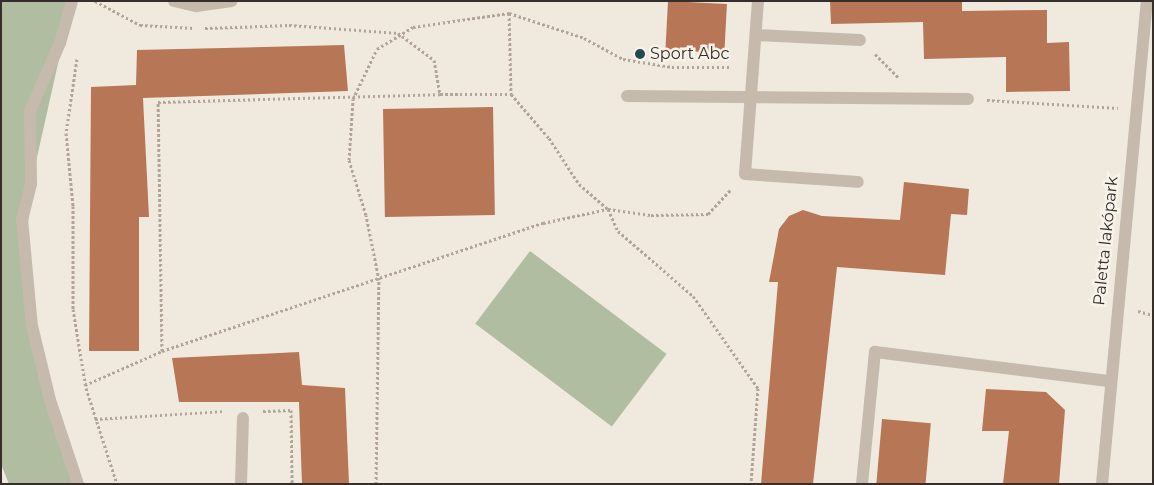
<!DOCTYPE html>
<html>
<head>
<meta charset="utf-8">
<style>
	body { margin:0 }
	#map { position:relative; width:1154px; height:485px; overflow:hidden; background:#efe9de; font-family:Montserrat,sans-serif }
	div>[style] { position:absolute }
	[style*='--x'] { left:calc(var(--x)*1px); top:calc(var(--y)*1px); width:calc(var(--w)*1px); rotate:calc(var(--a)*1deg) }
	.green>* { inset:0; background:#b0bda0; transform-origin:0 0 }
	.building>* { inset:0; background:#b77655; transform-origin:0 0 }
	.path>* { height:3px; margin-top:-1.5px; transform-origin:0; background:repeating-linear-gradient(90deg,#b2a596 0 2.5px,transparent 0 5px) }
	.minor>* { height:12px; margin:-6px; padding:0 6px; transform-origin:6px; border-radius:6px; background:#c6baac }
	.dots>* { width:14px; height:14px; translate:-50% -50%; box-sizing:border-box; border:2px solid #f7f3ea; border-radius:50% }
	span { translate:-50% -50%; white-space:nowrap; text-align:center; line-height:1.15; -webkit-text-stroke:5px #f7f3ea; paint-order:stroke }
	.poi-label { font-size:16px; color:#352e2a }
	.left { translate:0 -50%; text-align:left }
	.street-label { font-size:16px; color:#352e2a }
	.frame { position:absolute; inset:0; border:2px solid #352e2a; pointer-events:none }
</style>
</head>
<body>
<div id="map">
	<div class="green">
		<div style="clip-path:polygon(1px 1px,72px 1px,31px 184px,25px 263px,50px 400px,81px 484px,9px 484px,1px 464px)"></div>
		<div style="left:530px;top:251px;width:171px;height:91px;rotate:37deg"></div>
	</div>
	<div class="building">
		<div style="left:668px;top:1px;width:59px;height:49px;rotate:3deg"></div>
		<div style="clip-path:polygon(830px 1px,962px 1px,962px 11px,1047px 10px,1047px 43px,1069px 42px,1070px 91px,1006px 92px,1006px 57px,924px 59px,923px 22px,831px 24px)"></div>
		<div style="clip-path:polygon(344px 45px,348px 91px,143px 98px,149px 217px,139px 217px,139px 351px,89px 351px,91px 87px,136px 85px,137px 50px)"></div>
		<div style="left:493px;top:107px;width:108px;height:110px;rotate:89deg"></div>
		<div style="clip-path:polygon(904px 182px,969px 189px,967px 215px,951px 214px,945px 275px,837px 267px,813px 484px,761px 484px,778px 282px,769px 282px,779px 229px,789px 216px,803px 210px,822px 216px,900px 220px)"></div>
		<div style="clip-path:polygon(299px 352px,302px 385px,345px 388px,349px 484px,302px 484px,299px 402px,179px 402px,172px 358px)"></div>
		<div style="clip-path:polygon(986px 389px,1046px 392px,1065px 410px,1059px 484px,1003px 484px,1009px 431px,982px 431px)"></div>
		<div style="left:882px;top:419px;width:49px;height:65px;rotate:5deg"></div>
	</div>
	<div class="path">
		<div style="--x:95;--y:1;--w:51;--a:28.1"></div>
		<div style="--x:140;--y:25;--w:53;--a:3.2"></div>
		<div style="--x:509;--y:13;--w:81;--a:88.6"></div>
		<div style="--x:205;--y:28;--w:84;--a:-2"></div>
		<div style="--x:289;--y:25;--w:109;--a:4.2"></div>
		<div style="--x:398;--y:33;--w:45;--a:36.9"></div>
		<div style="--x:434;--y:60;--w:35;--a:80"></div>
		<div style="--x:440;--y:94;--w:71;--a:0"></div>
		<div style="--x:511;--y:94;--w:58;--a:49.2"></div>
		<div style="--x:549;--y:138;--w:55;--a:56.9"></div>
		<div style="--x:579;--y:184;--w:38;--a:41"></div>
		<div style="--x:608;--y:209;--w:24;--a:66"></div>
		<div style="--x:618;--y:231;--w:99;--a:40.9"></div>
		<div style="--x:693;--y:296;--w:113;--a:54.8"></div>
		<div style="--x:758;--y:388;--w:96;--a:94.2"></div>
		<div style="--x:875;--y:54;--w:34;--a:45"></div>
		<div style="--x:77;--y:59;--w:75;--a:98.5"></div>
		<div style="--x:66;--y:133;--w:73;--a:84.5"></div>
		<div style="--x:73;--y:206;--w:103;--a:90"></div>
		<div style="--x:73;--y:309;--w:80;--a:80.7"></div>
		<div style="--x:86;--y:388;--w:101;--a:72.1"></div>
		<div style="--x:987;--y:100;--w:131;--a:3.5"></div>
		<div style="--x:1138;--y:311;--w:16;--a:15"></div>
		<div style="--x:162;--y:351;--w:249;--a:-90.9"></div>
		<div style="--x:158;--y:102;--w:282;--a:-1.6"></div>
		<div style="--x:85;--y:385;--w:84;--a:-23.8"></div>
		<div style="--x:162;--y:351;--w:402;--a:-18.6"></div>
		<div style="--x:543;--y:223;--w:66;--a:-12.2"></div>
		<div style="--x:608;--y:209;--w:43;--a:7.9"></div>
		<div style="--x:651;--y:215;--w:57;--a:-1"></div>
		<div style="--x:708;--y:214;--w:34;--a:-47"></div>
		<div style="--x:263;--y:411;--w:28;--a:-2"></div>
		<div style="--x:291;--y:410;--w:74;--a:89.2"></div>
		<div style="--x:95;--y:419;--w:129;--a:-3.5"></div>
		<div style="--x:376;--y:484;--w:204;--a:-89.2"></div>
		<div style="--x:379;--y:280;--w:66;--a:-101.3"></div>
		<div style="--x:366;--y:215;--w:58;--a:-107.2"></div>
		<div style="--x:349;--y:160;--w:61;--a:-86.2"></div>
		<div style="--x:353;--y:99;--w:55;--a:-64.4"></div>
		<div style="--x:377;--y:49;--w:42;--a:-31.4"></div>
		<div style="--x:413;--y:27;--w:97;--a:-8.3"></div>
		<div style="--x:509;--y:13;--w:79;--a:18.4"></div>
		<div style="--x:584;--y:38;--w:44;--a:28.3"></div>
		<div style="--x:623;--y:59;--w:50;--a:9.3"></div>
		<div style="--x:672;--y:67;--w:60;--a:0"></div>
	</div>
	<div class="minor">
		<div style="--x:72;--y:1;--w:44;--a:105.9"></div>
		<div style="--x:60;--y:43;--w:74;--a:113.8"></div>
		<div style="--x:30;--y:111;--w:73;--a:89.2"></div>
		<div style="--x:31;--y:184;--w:36;--a:104"></div>
		<div style="--x:22;--y:219;--w:107;--a:84.7"></div>
		<div style="--x:32;--y:326;--w:76;--a:76.3"></div>
		<div style="--x:50;--y:400;--w:89;--a:71.6"></div>
		<div style="--x:174;--y:1;--w:23;--a:13"></div>
		<div style="--x:196;--y:6;--w:36;--a:-8"></div>
		<div style="--x:758;--y:1;--w:173;--a:94.3"></div>
		<div style="--x:745;--y:174;--w:113;--a:4"></div>
		<div style="--x:756;--y:35;--w:104;--a:2.8"></div>
		<div style="--x:627;--y:96;--w:341;--a:0.5"></div>
		<div style="--x:241;--y:484;--w:66;--a:-88.3"></div>
		<div style="--x:862;--y:484;--w:133;--a:-84.4"></div>
		<div style="--x:875;--y:352;--w:235;--a:7.1"></div>
		<div style="--x:1102;--y:484;--w:485;--a:-84.7"></div>
	</div>
	<div class="dots">
		<div style="left:640px;top:54px;background:#244a51"></div>
	</div>
	<div class="poi-label">
		<span class="left" style="left:650px;top:54px">Sport Abc</span>
	</div>
	<div class="street-label">
		<span style="left:1106px;top:241px;rotate:-84deg">Paletta lakópark</span>
	</div>
	<div class="frame"></div>
</div>
</body>
</html>
